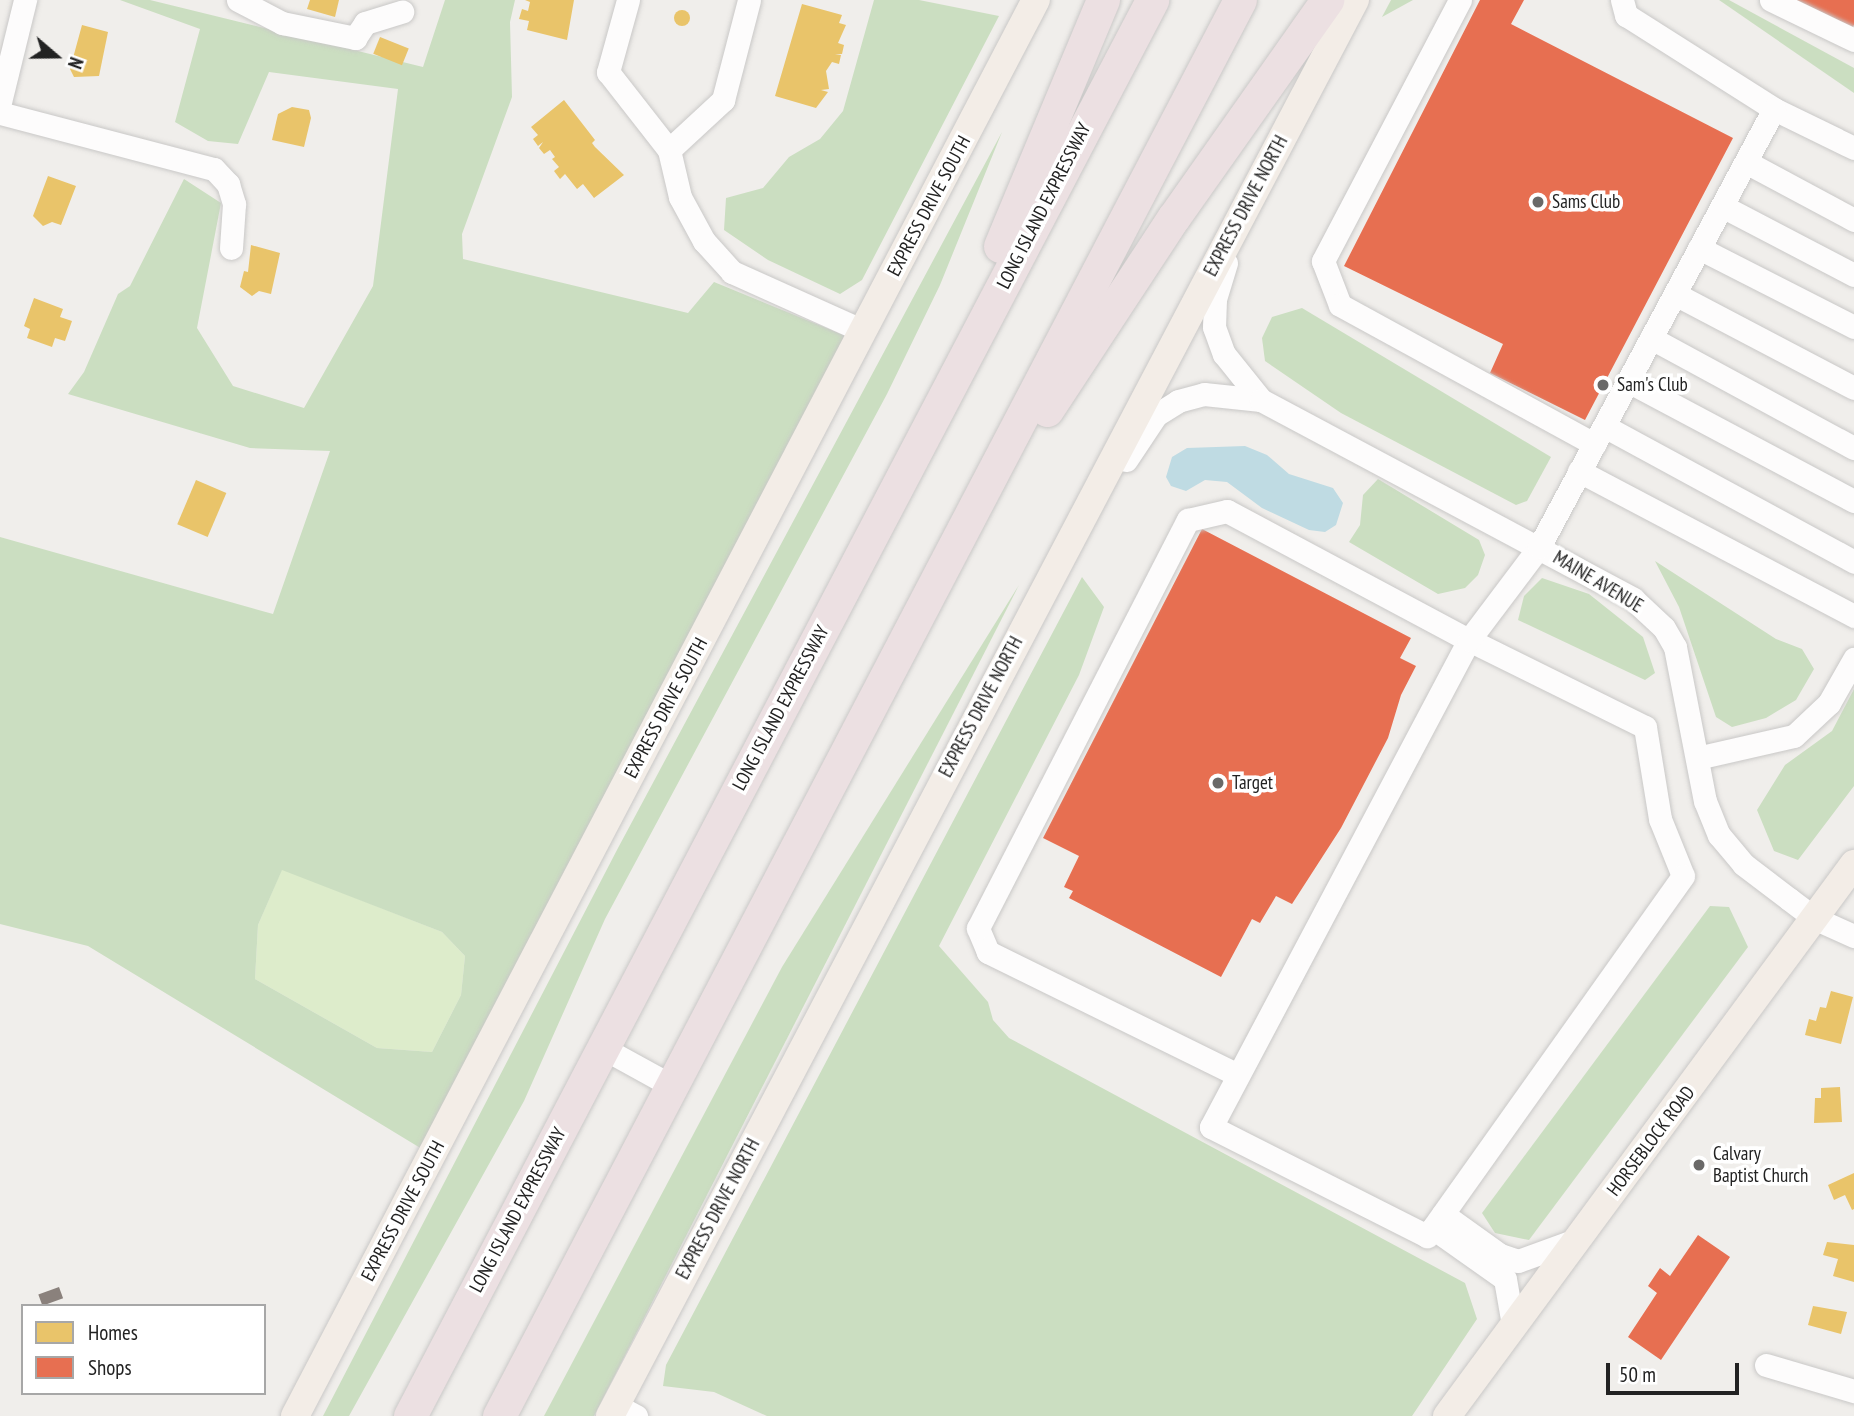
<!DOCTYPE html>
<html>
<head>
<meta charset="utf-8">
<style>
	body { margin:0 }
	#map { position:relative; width:1854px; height:1416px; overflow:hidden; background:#f0eeeb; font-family:"PT Sans Narrow",sans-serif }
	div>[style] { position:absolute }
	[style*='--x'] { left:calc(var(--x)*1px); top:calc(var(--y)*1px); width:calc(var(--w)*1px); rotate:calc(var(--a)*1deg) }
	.grass>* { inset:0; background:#ddeccb }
	.forest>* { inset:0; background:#cbdec1 }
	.water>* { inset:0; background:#bfdbe3 }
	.homes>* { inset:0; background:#e9c46a; transform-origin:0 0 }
	.round { border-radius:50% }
	.shops>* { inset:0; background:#e76f51 }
	.industry>* { inset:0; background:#8a817c; transform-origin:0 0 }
	.roads { filter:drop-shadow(0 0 2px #c9c8c7) drop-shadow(0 0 2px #c9c8c7) }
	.minor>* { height:23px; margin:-11.5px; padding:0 11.5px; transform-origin:11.5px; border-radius:11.5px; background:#fdfcfc }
	.major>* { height:28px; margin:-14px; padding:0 14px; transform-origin:14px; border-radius:14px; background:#f3ede7 }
	.highway>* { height:33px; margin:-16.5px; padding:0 16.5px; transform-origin:16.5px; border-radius:16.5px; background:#ece0e2 }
	.dots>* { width:19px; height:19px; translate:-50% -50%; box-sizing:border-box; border:4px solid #fff; border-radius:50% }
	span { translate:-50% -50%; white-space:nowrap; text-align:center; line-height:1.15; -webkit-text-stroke:7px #fff; paint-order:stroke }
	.poi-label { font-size:19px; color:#222 }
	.left { translate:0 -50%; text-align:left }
	.street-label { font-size:19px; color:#222 }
	.legend { position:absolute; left:21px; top:1304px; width:245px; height:91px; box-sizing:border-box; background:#fff; border:2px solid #a7a7a7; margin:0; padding:9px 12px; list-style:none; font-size:21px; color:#222 }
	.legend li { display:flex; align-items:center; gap:14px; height:35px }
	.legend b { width:35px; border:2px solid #a7a7a7 }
	.north { position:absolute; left:21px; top:21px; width:70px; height:70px; -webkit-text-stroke:5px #fff; paint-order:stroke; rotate:110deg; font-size:19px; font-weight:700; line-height:28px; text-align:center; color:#222 }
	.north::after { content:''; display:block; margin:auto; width:24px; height:32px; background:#222; clip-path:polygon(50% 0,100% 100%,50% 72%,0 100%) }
	.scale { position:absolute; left:1606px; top:1363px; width:133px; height:32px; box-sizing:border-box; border:4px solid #222; border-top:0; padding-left:9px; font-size:21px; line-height:24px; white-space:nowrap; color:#222; -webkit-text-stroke:5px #fff; paint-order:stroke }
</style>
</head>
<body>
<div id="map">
	<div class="grass">
		<div style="clip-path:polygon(282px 869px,442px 932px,465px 956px,461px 995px,432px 1052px,377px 1048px,255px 979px,258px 925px)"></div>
	</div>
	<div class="forest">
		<div style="clip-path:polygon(evenodd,120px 0,150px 0,423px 67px,445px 0,515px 0,510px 22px,512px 97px,462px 234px,463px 259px,688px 313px,714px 282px,858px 341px,422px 1149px,88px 946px,0 924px,0 537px,273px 614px,330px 451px,250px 448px,68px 394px,84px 372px,118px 294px,130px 286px,184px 179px,221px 203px,197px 328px,233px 386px,304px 408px,373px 286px,398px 89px,269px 72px,238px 144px,208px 141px,175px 122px,200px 29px,120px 0,282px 870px,442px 932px,465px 956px,461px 995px,432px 1052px,377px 1048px,255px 979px,258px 925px,282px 870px)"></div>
		<div style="clip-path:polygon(874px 0,919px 0,999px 16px,862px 280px,840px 294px,768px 260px,724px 230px,726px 198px,763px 188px,789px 157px,820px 139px,843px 111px)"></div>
		<div style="clip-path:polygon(1391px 0,1413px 0,1382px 17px)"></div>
		<div style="clip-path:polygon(1719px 0,1729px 0,1854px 68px,1854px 93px)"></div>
		<div style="clip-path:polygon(1002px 132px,940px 285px,887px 394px,605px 919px,524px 1101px,349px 1416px,323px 1416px,618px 848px)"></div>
		<div style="clip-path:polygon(1302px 308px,1551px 457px,1527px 501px,1516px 505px,1341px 413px,1265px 361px,1262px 338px,1272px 317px)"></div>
		<div style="clip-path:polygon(1378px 479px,1479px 540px,1485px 555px,1478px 575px,1465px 588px,1438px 594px,1349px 542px,1360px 525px,1363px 495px)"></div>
		<div style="clip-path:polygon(1655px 561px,1776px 639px,1802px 649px,1814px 669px,1796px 700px,1766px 718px,1732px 727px,1716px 717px,1679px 607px)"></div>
		<div style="clip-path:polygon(1082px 577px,1104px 607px,1079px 675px,939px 946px,988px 1002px,993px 1020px,1009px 1038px,1465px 1283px,1477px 1319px,1412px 1416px,767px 1416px,714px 1392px,663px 1386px,666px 1365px)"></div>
		<div style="clip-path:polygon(1542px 578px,1589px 594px,1643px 637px,1655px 673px,1645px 680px,1518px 620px,1524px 596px)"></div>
		<div style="clip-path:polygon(1019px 585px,594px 1416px,544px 1416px,782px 967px)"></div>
		<div style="clip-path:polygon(1854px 689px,1854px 786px,1798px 860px,1774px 851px,1757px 810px,1785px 765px,1832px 731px)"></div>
		<div style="clip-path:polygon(1710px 906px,1729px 907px,1748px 947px,1529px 1240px,1495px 1233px,1482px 1213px)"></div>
	</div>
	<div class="water">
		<div style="clip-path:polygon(1245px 446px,1267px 455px,1289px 474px,1333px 488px,1343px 503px,1336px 525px,1325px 532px,1309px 530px,1262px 508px,1227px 482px,1205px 480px,1186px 491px,1171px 486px,1166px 477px,1172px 457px,1187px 448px)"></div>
	</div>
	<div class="homes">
		<div style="clip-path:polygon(310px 0,339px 0,335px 17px,307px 9px)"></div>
		<div style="clip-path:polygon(525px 0,574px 0,567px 40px,527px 30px,529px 21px,519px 19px,522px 9px,528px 11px,530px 2px)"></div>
		<div style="clip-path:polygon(802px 4px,842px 15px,839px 23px,846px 25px,838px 43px,844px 45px,842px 54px,835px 54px,841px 55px,839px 64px,832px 62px,826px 71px,829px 89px,821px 90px,828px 92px,816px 108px,775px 96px)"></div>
		<div class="round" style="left:674px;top:10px;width:16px;height:16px"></div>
		<div style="clip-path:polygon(82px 25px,108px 32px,99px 76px,74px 77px,70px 69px)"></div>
		<div style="left:380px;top:37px;width:31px;height:18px;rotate:22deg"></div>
		<div style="clip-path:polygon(564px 100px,595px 140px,592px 143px,595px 147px,624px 175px,594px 198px,583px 184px,577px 189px,565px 174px,560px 179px,554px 171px,559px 167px,552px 159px,555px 157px,550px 150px,544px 154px,539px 148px,543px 142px,538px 146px,533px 139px,538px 135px,531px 127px)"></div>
		<div style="clip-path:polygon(292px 107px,309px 110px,311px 118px,304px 147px,272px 140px,278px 114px)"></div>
		<div style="clip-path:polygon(48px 176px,76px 186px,61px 225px,52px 222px,43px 226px,33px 216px)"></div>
		<div style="clip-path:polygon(251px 245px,280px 253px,271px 294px,259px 291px,252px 296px,240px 287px,244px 271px,248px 272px)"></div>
		<div style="clip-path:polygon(34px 298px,63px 309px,60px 317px,72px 321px,65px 341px,55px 338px,52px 347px,27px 338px,30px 329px,24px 326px)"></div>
		<div style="left:196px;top:480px;width:33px;height:48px;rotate:23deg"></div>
		<div style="clip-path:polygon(1831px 991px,1853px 997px,1841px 1044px,1805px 1035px,1809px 1019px,1816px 1021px,1820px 1007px,1826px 1008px)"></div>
		<div style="clip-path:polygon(1840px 1087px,1842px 1122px,1814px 1123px,1815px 1098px,1821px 1098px,1821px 1088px)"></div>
		<div style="clip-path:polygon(1854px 1173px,1854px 1209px,1852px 1210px,1845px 1195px,1834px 1200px,1828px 1185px)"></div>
		<div style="clip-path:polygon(1827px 1242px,1854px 1245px,1854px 1282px,1833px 1276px,1838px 1259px,1823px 1255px)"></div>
		<div style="clip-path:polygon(1813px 1306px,1847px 1312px,1841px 1334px,1808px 1325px)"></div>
	</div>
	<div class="shops">
		<div style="clip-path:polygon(1480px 0,1524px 0,1511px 24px,1733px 138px,1585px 420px,1490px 373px,1503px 344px,1344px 266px)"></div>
		<div style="clip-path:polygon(1785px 0,1854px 0,1854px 25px,1851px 30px)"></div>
		<div style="clip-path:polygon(1202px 529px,1411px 638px,1400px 658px,1416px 666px,1401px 695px,1388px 738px,1341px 828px,1292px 904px,1276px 896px,1260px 923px,1252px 919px,1221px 977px,1069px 898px,1073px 891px,1064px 887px,1079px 856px,1043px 838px)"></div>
		<div style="clip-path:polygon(1698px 1235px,1730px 1257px,1661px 1360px,1628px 1337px,1657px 1293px,1648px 1286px,1660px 1268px,1670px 1276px)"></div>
	</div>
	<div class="industry">
		<div style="left:59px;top:1287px;width:12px;height:22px;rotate:70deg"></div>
	</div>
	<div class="roads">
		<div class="minor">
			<div style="--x:238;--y:0;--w:50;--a:27.6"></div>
			<div style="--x:282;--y:23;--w:75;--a:11.6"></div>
			<div style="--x:355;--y:38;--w:18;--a:-56"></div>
			<div style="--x:365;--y:23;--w:39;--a:-17"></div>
			<div style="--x:628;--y:0;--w:75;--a:105.5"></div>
			<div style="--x:608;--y:72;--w:99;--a:52"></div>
			<div style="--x:669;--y:150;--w:74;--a:-42.8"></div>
			<div style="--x:723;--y:100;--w:103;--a:-75.4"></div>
			<div style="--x:1460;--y:0;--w:295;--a:117.7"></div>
			<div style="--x:1323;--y:261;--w:47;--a:68.9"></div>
			<div style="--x:1340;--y:305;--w:290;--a:28.7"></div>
			<div style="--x:1622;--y:0;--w:16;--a:75"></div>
			<div style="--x:1626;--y:15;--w:175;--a:32.4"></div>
			<div style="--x:1774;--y:109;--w:89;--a:26"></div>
			<div style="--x:1771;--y:0;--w:92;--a:25.7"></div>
			<div style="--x:0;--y:102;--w:105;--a:-76.2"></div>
			<div style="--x:0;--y:113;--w:221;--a:14.7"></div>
			<div style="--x:214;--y:169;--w:21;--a:47"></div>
			<div style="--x:228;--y:184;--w:21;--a:73"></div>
			<div style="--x:234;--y:204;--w:44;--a:93.9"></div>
			<div style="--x:669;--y:150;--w:48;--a:76.8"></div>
			<div style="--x:680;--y:197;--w:50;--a:61.4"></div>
			<div style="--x:704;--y:241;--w:42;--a:47.9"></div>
			<div style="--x:732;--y:272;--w:144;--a:24.2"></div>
			<div style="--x:1746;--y:162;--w:123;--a:28.2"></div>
			<div style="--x:1722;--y:206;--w:149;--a:27.6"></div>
			<div style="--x:1699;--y:248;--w:174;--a:27"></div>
			<div style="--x:1226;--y:263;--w:38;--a:107"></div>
			<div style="--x:1215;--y:299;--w:28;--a:92"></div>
			<div style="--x:1214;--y:327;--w:29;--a:70"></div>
			<div style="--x:1224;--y:354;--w:59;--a:51.2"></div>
			<div style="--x:1675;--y:294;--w:202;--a:27.7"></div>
			<div style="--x:1651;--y:338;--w:231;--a:28.5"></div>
			<div style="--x:1628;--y:381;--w:256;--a:28"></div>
			<div style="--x:1604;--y:426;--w:285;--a:28.5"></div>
			<div style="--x:1126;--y:460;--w:54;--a:-56.3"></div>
			<div style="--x:1156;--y:415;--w:26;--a:-32"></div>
			<div style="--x:1178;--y:401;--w:27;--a:-15"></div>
			<div style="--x:1204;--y:394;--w:57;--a:6"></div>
			<div style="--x:1261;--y:400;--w:422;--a:28.1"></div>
			<div style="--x:1633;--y:599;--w:42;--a:43.1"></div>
			<div style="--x:1664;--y:628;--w:22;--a:60"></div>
			<div style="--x:1675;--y:647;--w:157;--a:79"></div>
			<div style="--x:1705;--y:801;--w:37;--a:68"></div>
			<div style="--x:1719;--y:835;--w:38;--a:50"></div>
			<div style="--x:1743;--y:864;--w:58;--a:37.3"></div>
			<div style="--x:1789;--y:899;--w:34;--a:37"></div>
			<div style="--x:1816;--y:919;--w:42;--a:24.1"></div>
			<div style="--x:1579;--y:471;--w:311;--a:27.8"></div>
			<div style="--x:1697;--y:758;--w:99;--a:-12.8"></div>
			<div style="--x:1794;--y:736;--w:48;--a:-43.3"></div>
			<div style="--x:1829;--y:703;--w:51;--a:-60.4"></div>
			<div style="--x:603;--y:1048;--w:79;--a:28.8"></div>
			<div style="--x:1238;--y:1075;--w:279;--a:-153.8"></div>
			<div style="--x:988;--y:952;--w:26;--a:-113"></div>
			<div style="--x:978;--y:928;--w:459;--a:-62.8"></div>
			<div style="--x:1188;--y:520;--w:40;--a:-13"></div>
			<div style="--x:1227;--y:511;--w:274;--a:28.1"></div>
			<div style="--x:1469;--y:640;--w:196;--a:26.3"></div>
			<div style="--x:1645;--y:727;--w:93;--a:80.7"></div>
			<div style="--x:1660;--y:819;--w:61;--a:68"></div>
			<div style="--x:1683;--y:876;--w:442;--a:125.4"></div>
			<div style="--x:1427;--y:1236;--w:242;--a:-153.2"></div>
			<div style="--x:1211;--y:1127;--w:551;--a:-62.09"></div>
			<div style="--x:1469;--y:640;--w:116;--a:-53"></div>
			<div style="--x:1539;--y:547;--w:497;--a:-61.8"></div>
			<div style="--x:1443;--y:1214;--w:70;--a:35.7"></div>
			<div style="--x:1500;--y:1255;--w:19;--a:18"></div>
			<div style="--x:1518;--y:1261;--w:62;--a:-19.9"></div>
			<div style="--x:1433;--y:1228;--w:88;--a:35.3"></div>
			<div style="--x:1505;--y:1279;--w:47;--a:80.1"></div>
			<div style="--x:1766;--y:1365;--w:92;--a:16.5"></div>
			<div style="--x:615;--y:1405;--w:24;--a:28"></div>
		</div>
		<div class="major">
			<div style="--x:295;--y:1416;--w:1598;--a:-62.38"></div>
			<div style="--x:610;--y:1416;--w:1600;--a:-62.25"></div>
			<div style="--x:1447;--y:1416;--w:686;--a:-53.6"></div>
		</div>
		<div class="highway">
			<div style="--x:1000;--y:246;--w:267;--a:-67.3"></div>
			<div style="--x:1047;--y:410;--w:231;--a:-56.7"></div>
			<div style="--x:1174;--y:217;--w:266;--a:-54.8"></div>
			<div style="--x:410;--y:1416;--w:1599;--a:-62.34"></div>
			<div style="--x:499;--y:1416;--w:1598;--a:-62.38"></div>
		</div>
	</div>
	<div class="dots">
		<div style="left:1538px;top:202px;background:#6a6968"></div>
		<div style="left:1603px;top:385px;background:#6a6968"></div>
		<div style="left:1218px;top:783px;background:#6a6968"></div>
		<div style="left:1699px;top:1165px;background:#6a6968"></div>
	</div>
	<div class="poi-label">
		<span class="left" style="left:1552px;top:202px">Sams Club</span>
		<span class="left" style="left:1617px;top:385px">Sam's Club</span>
		<span class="left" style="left:1232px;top:783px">Target</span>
		<span class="left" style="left:1713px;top:1165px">Calvary<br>Baptist Church</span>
	</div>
	<div class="street-label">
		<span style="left:929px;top:206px;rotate:-62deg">EXPRESS DRIVE SOUTH</span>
		<span style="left:1044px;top:206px;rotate:-63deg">LONG ISLAND EXPRESSWAY</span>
		<span style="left:1246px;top:206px;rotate:-62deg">EXPRESS DRIVE NORTH</span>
		<span style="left:1598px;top:582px;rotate:31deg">MAINE AVENUE</span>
		<span style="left:981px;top:707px;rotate:-62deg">EXPRESS DRIVE NORTH</span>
		<span style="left:666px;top:708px;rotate:-62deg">EXPRESS DRIVE SOUTH</span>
		<span style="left:781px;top:708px;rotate:-62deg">LONG ISLAND EXPRESSWAY</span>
		<span style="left:1651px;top:1141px;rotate:-53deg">HORSEBLOCK ROAD</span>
		<span style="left:718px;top:1209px;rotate:-62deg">EXPRESS DRIVE NORTH</span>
		<span style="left:518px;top:1210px;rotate:-62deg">LONG ISLAND EXPRESSWAY</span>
		<span style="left:403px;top:1211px;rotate:-62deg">EXPRESS DRIVE SOUTH</span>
	</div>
	<ul class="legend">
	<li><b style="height:19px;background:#e9c46a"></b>Homes</li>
	<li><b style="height:19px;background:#e76f51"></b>Shops</li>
	</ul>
	<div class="north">N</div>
	<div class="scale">50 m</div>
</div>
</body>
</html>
